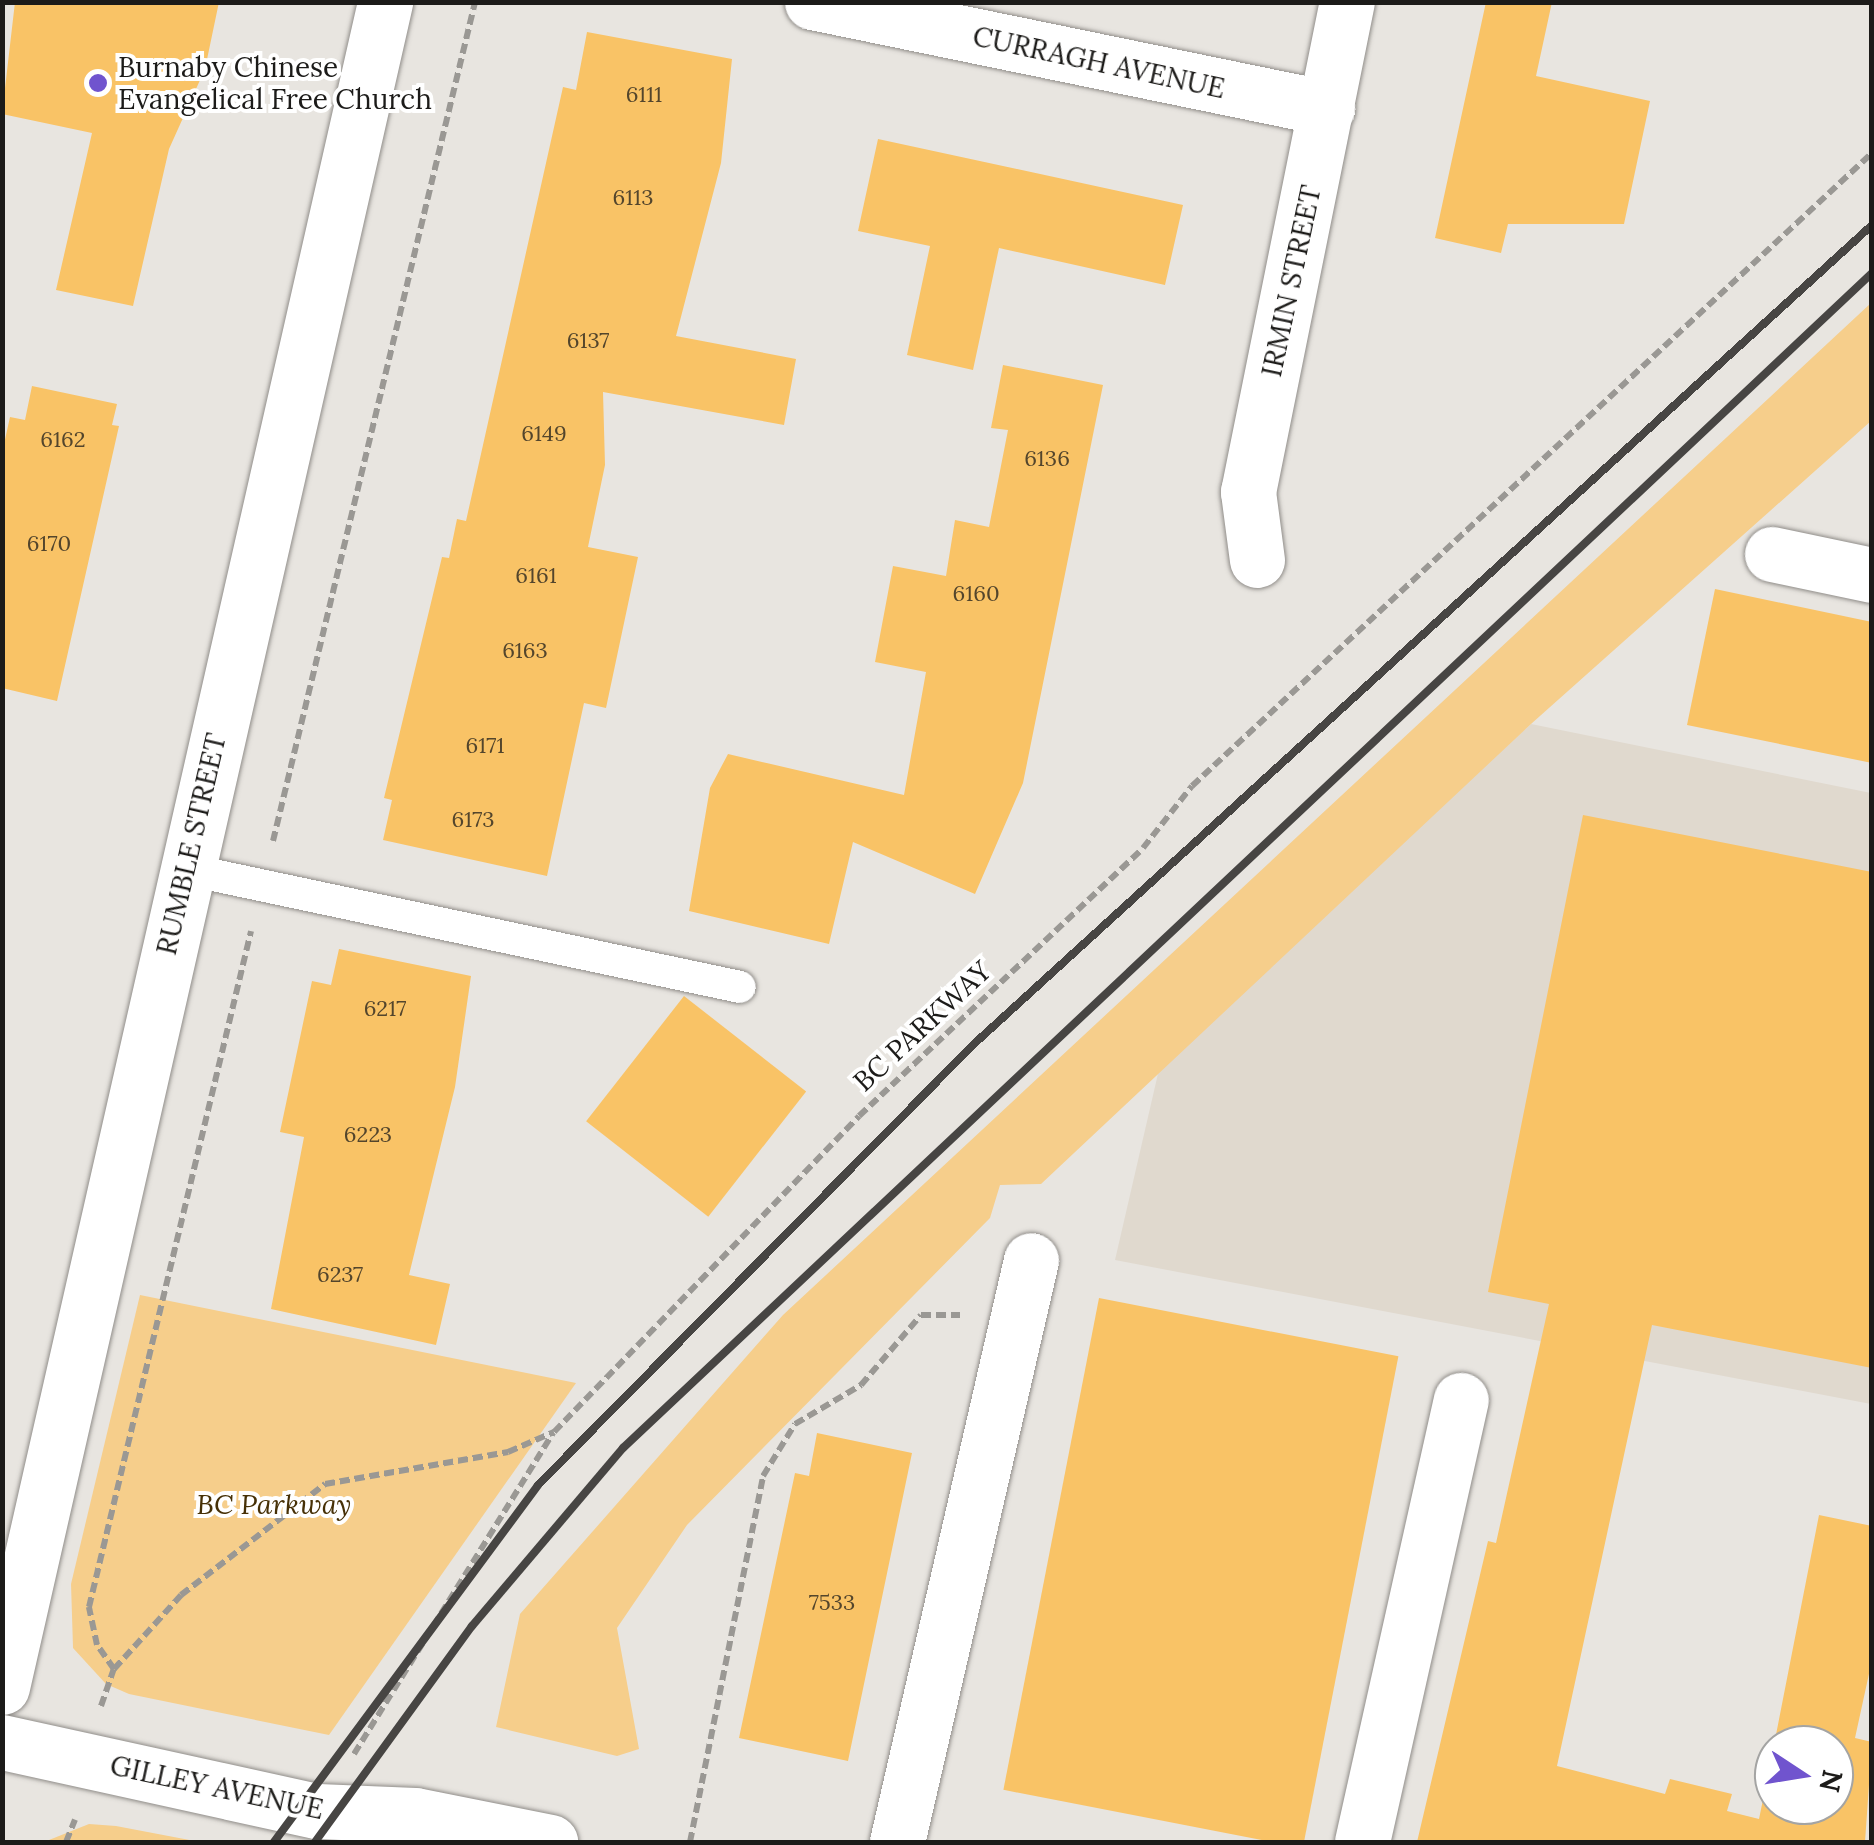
<!DOCTYPE html>
<html>
<head>
<meta charset="utf-8">
<style>
	body { margin:0 }
	#map { position:relative; width:1874px; height:1845px; overflow:hidden; background:#e8e5e0; font-family:Lora,serif }
	div>[style] { position:absolute }
	[style*='--x'] { left:calc(var(--x)*1px); top:calc(var(--y)*1px); width:calc(var(--w)*1px); rotate:calc(var(--a)*1deg) }
	.built>* { inset:0; background:#e0d9ce }
	.green>* { inset:0; background:#f6ce8b }
	.building>* { inset:0; background:#f9c366; transform-origin:0 0 }
	.path>* { height:6px; margin-top:-3px; transform-origin:0; background:repeating-linear-gradient(90deg,#9a9894 0 10px,transparent 0 15px) }
	.roads { filter:drop-shadow(0 0 2px #908d89) drop-shadow(0 0 2px #908d89) }
	.lane>* { height:32px; margin:-16px; padding:0 16px; transform-origin:16px; border-radius:16px; background:#fff }
	.street>* { height:55px; margin:-27.5px; padding:0 27.5px; transform-origin:27.5px; border-radius:27.5px; background:#fff }
	.secondary>* { height:55px; margin:-27.5px; padding:0 27.5px; transform-origin:27.5px; border-radius:27.5px; background:#fff }
	.rail>* { height:8px; margin:-4px; padding:0 4px; transform-origin:4px; border-radius:4px; background:#474543 }
	.dots>* { width:28px; height:28px; translate:-50% -50%; box-sizing:border-box; border:5px solid #fff; border-radius:50% }
	span { translate:-50% -50%; white-space:nowrap; text-align:center; line-height:1.15; -webkit-text-stroke:8px #fff; paint-order:stroke }
	.number-label { font-size:22px; color:#53452c }
	.number-label span { -webkit-text-stroke-width:0 }
	.street-label { font-size:28px; color:#1c1b19 }
	.poi-label { font-size:28px; color:#1c1b19 }
	.left { translate:0 -50%; text-align:left }
	.park-label { font-size:28px; color:#463006; font-style:italic }
	.frame { position:absolute; inset:0; border:5px solid #1c1b19; pointer-events:none }
	.north { position:absolute; left:1754px; top:1725px; width:100px; height:100px; box-sizing:border-box; background:#fff; border:2px solid #a4a4a3; border-radius:50%; rotate:102deg; font-size:28px; font-weight:700; line-height:40px; text-align:center; color:#1c1b19 }
	.north::after { content:''; display:block; margin:auto; width:35px; height:45px; background:#7054ce; clip-path:polygon(50% 0,100% 100%,50% 72%,0 100%) }
</style>
</head>
<body>
<div id="map">
	<div class="built">
		<div style="clip-path:polygon(1531px 724px,1871px 793px,1871px 1404px,1115px 1260px,1160px 1065px)"></div>
	</div>
	<div class="green">
		<div style="clip-path:polygon(1871px 303px,1871px 421px,1531px 724px,1041px 1184px,1000px 1185px,990px 1218px,687px 1525px,617px 1628px,639px 1749px,617px 1756px,496px 1727px,520px 1614px,783px 1315px)"></div>
		<div style="clip-path:polygon(140px 1295px,576px 1383px,329px 1735px,129px 1694px,106px 1684px,73px 1648px,71px 1584px)"></div>
		<div style="clip-path:polygon(89px 1824px,116px 1826px,200px 1842px,44px 1842px)"></div>
	</div>
	<div class="building">
		<div style="clip-path:polygon(15px 2px,219px 2px,205px 69px,169px 149px,133px 306px,56px 290px,92px 133px,2px 114px)"></div>
		<div style="clip-path:polygon(1486px 2px,1552px 2px,1536px 76px,1650px 101px,1624px 224px,1508px 224px,1501px 253px,1435px 238px)"></div>
		<div style="clip-path:polygon(587px 32px,732px 59px,721px 163px,676px 336px,796px 359px,784px 425px,603px 392px,605px 465px,588px 547px,638px 557px,606px 708px,584px 703px,547px 876px,383px 840px,392px 800px,384px 798px,442px 557px,449px 558px,457px 519px,466px 521px,563px 87px,576px 90px)"></div>
		<div style="clip-path:polygon(878px 139px,1183px 205px,1165px 285px,999px 248px,973px 370px,907px 355px,930px 246px,858px 231px)"></div>
		<div style="clip-path:polygon(1003px 365px,1103px 385px,1023px 783px,975px 894px,853px 842px,829px 944px,689px 911px,710px 788px,728px 754px,904px 795px,926px 672px,875px 662px,893px 566px,946px 576px,955px 520px,989px 527px,1008px 430px,991px 428px)"></div>
		<div style="clip-path:polygon(32px 386px,117px 404px,112px 425px,119px 426px,57px 701px,2px 688px,2px 453px,10px 417px,25px 420px)"></div>
		<div style="clip-path:polygon(1715px 589px,1872px 622px,1872px 763px,1687px 725px)"></div>
		<div style="clip-path:polygon(1583px 815px,1872px 872px,1872px 1368px,1652px 1325px,1557px 1766px,1665px 1794px,1670px 1779px,1732px 1794px,1727px 1811px,1759px 1819px,1774px 1746px,1774px 1805px,1834px 1805px,1834px 1745px,1774px 1745px,1819px 1515px,1872px 1526px,1872px 1660px,1855px 1738px,1872px 1742px,1865px 1842px,1417px 1842px,1488px 1541px,1496px 1543px,1549px 1304px,1488px 1292px)"></div>
		<div style="clip-path:polygon(339px 949px,471px 976px,455px 1087px,409px 1275px,450px 1284px,436px 1345px,271px 1309px,304px 1137px,280px 1132px,312px 981px,331px 985px)"></div>
		<div style="left:684px;top:996px;width:155px;height:159px;rotate:38deg"></div>
		<div style="left:1099px;top:1298px;width:305px;height:501px;rotate:11deg"></div>
		<div style="clip-path:polygon(817px 1433px,912px 1453px,848px 1761px,739px 1738px,795px 1473px,809px 1476px)"></div>
	</div>
	<div class="path">
		<div style="--x:273;--y:841;--w:863;--a:-76.46"></div>
		<div style="--x:114;--y:1669;--w:29;--a:-125"></div>
		<div style="--x:97;--y:1645;--w:39;--a:-102"></div>
		<div style="--x:89;--y:1607;--w:695;--a:-76.52"></div>
		<div style="--x:101;--y:1706;--w:39;--a:-71"></div>
		<div style="--x:114;--y:1669;--w:100;--a:-47.8"></div>
		<div style="--x:181;--y:1595;--w:182;--a:-37.6"></div>
		<div style="--x:325;--y:1484;--w:186;--a:-9.9"></div>
		<div style="--x:508;--y:1452;--w:50;--a:-23.5"></div>
		<div style="--x:554;--y:1432;--w:439;--a:-46"></div>
		<div style="--x:859;--y:1116;--w:390;--a:-43.3"></div>
		<div style="--x:1143;--y:848;--w:79;--a:-51.7"></div>
		<div style="--x:1192;--y:786;--w:929;--a:-42.95"></div>
		<div style="--x:354;--y:1754;--w:378;--a:-58.2"></div>
		<div style="--x:66;--y:1842;--w:24;--a:-68"></div>
		<div style="--x:690;--y:1842;--w:373;--a:-78.7"></div>
		<div style="--x:763;--y:1476;--w:61;--a:-58.4"></div>
		<div style="--x:795;--y:1424;--w:77;--a:-30.6"></div>
		<div style="--x:861;--y:1385;--w:92;--a:-49.4"></div>
		<div style="--x:921;--y:1315;--w:39;--a:0"></div>
	</div>
	<div class="roads">
		<div class="lane">
			<div style="--x:185;--y:869;--w:567;--a:12"></div>
		</div>
		<div class="street">
			<div style="--x:812;--y:2;--w:526;--a:11.63"></div>
			<div style="--x:1772;--y:554;--w:102;--a:11.9"></div>
			<div style="--x:1257;--y:560;--w:69;--a:-97.5"></div>
			<div style="--x:1248;--y:492;--w:500;--a:-78.6"></div>
			<div style="--x:897;--y:1842;--w:597;--a:-77.03"></div>
			<div style="--x:1362;--y:1842;--w:453;--a:-77.4"></div>
		</div>
		<div class="secondary">
			<div style="--x:2;--y:1687;--w:1728;--a:-77.19"></div>
			<div style="--x:2;--y:1742;--w:322;--a:12.4"></div>
			<div style="--x:317;--y:1811;--w:98;--a:2.3"></div>
			<div style="--x:415;--y:1815;--w:138;--a:11.3"></div>
		</div>
	</div>
	<div class="rail">
		<div style="--x:274;--y:1842;--w:444;--a:-53.5"></div>
		<div style="--x:538;--y:1485;--w:622;--a:-45.33"></div>
		<div style="--x:975;--y:1043;--w:1214;--a:-42.36"></div>
		<div style="--x:315;--y:1842;--w:267;--a:-54"></div>
		<div style="--x:472;--y:1626;--w:233;--a:-49.7"></div>
		<div style="--x:623;--y:1448;--w:1715;--a:-43.25"></div>
	</div>
	<div class="dots">
		<div style="left:98px;top:83px;background:#7054ce"></div>
	</div>
	<div class="number-label">
		<span style="left:644px;top:95px">6111</span>
		<span style="left:633px;top:198px">6113</span>
		<span style="left:588px;top:341px">6137</span>
		<span style="left:544px;top:434px">6149</span>
		<span style="left:63px;top:440px">6162</span>
		<span style="left:1047px;top:459px">6136</span>
		<span style="left:49px;top:544px">6170</span>
		<span style="left:536px;top:576px">6161</span>
		<span style="left:976px;top:594px">6160</span>
		<span style="left:525px;top:651px">6163</span>
		<span style="left:485px;top:746px">6171</span>
		<span style="left:473px;top:820px">6173</span>
		<span style="left:385px;top:1009px">6217</span>
		<span style="left:368px;top:1135px">6223</span>
		<span style="left:340px;top:1275px">6237</span>
		<span style="left:832px;top:1603px">7533</span>
	</div>
	<div class="street-label">
		<span style="left:1099px;top:62px;rotate:12deg">CURRAGH AVENUE</span>
		<span style="left:1291px;top:281px;rotate:-78deg">IRMIN STREET</span>
		<span style="left:191px;top:844px;rotate:-77deg">RUMBLE STREET</span>
		<span style="left:922px;top:1026px;rotate:-43deg">BC PARKWAY</span>
		<span style="left:217px;top:1787px;rotate:12deg">GILLEY AVENUE</span>
	</div>
	<div class="poi-label">
		<span class="left" style="left:118px;top:83px">Burnaby Chinese<br>Evangelical Free Church</span>
	</div>
	<div class="park-label">
		<span style="left:274px;top:1504px">BC Parkway</span>
	</div>
	<div class="frame"></div>
	<div class="north">N</div>
</div>
</body>
</html>
